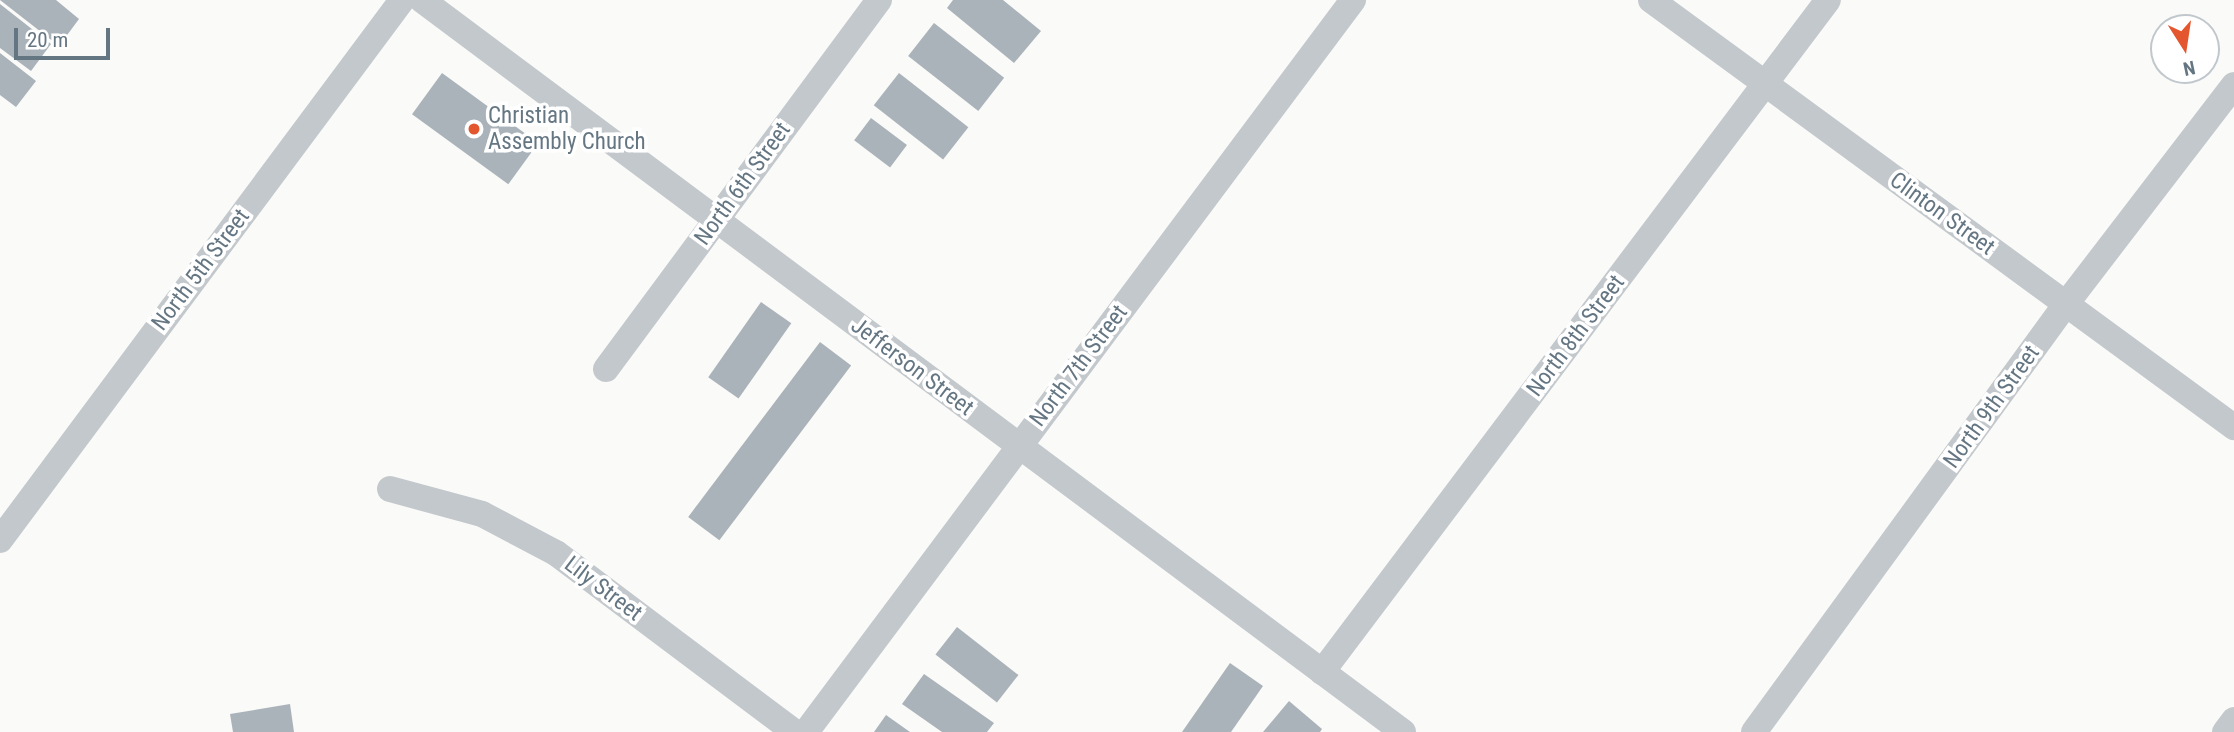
<!DOCTYPE html>
<html>
<head>
<meta charset="utf-8">
<style>
	body { margin:0 }
	#map { position:relative; width:2234px; height:732px; overflow:hidden; background:#fafaf8; font-family:"Roboto Condensed",sans-serif }
	div>[style] { position:absolute }
	[style*='--x'] { left:calc(var(--x)*1px); top:calc(var(--y)*1px); width:calc(var(--w)*1px); rotate:calc(var(--a)*1deg) }
	.building>* { inset:0; background:#aab3b9; transform-origin:0 0 }
	.street>* { height:26px; margin:-13px; padding:0 13px; transform-origin:13px; border-radius:13px; background:#c3c8cc }
	.dots>* { width:19px; height:19px; translate:-50% -50%; box-sizing:border-box; border:4px solid #fff; border-radius:50% }
	span { translate:-50% -50%; white-space:nowrap; text-align:center; line-height:1.15; -webkit-text-stroke:7px #fff; paint-order:stroke }
	.poi-label { font-size:23px; color:#657683 }
	.left { translate:0 -50%; text-align:left }
	.street-label { font-size:23px; color:#657683 }
	.north { position:absolute; left:2150px; top:14px; width:70px; height:70px; box-sizing:border-box; background:#fff; border:2px solid #c1c8cd; border-radius:50%; rotate:168deg; font-size:19px; font-weight:700; line-height:28px; text-align:center; color:#657683 }
	.north::after { content:''; display:block; margin:auto; width:24px; height:32px; background:#e4572e; clip-path:polygon(50% 0,100% 100%,50% 72%,0 100%) }
	.scale { position:absolute; left:14px; top:28px; width:96px; height:32px; box-sizing:border-box; border:4px solid #657683; border-top:0; padding-left:9px; font-size:21px; line-height:24px; white-space:nowrap; color:#657683; -webkit-text-stroke:5px #fff; paint-order:stroke }
</style>
</head>
<body>
<div id="map">
	<div class="building">
		<div style="clip-path:polygon(0 0,56px 0,79px 19px,59px 46px)"></div>
		<div style="clip-path:polygon(953px 0,1003px 0,1041px 31px,1014px 63px,947px 8px)"></div>
		<div style="clip-path:polygon(0 4px,51px 44px,31px 71px,0 48px)"></div>
		<div style="left:934px;top:23px;width:89px;height:42px;rotate:38deg"></div>
		<div style="clip-path:polygon(0 53px,36px 81px,16px 107px,0 95px)"></div>
		<div style="left:442px;top:73px;width:119px;height:51px;rotate:36deg"></div>
		<div style="left:899px;top:73px;width:88px;height:41px;rotate:38deg"></div>
		<div style="left:871px;top:118px;width:45px;height:28px;rotate:37deg"></div>
		<div style="left:761px;top:302px;width:37px;height:92px;rotate:35deg"></div>
		<div style="left:820px;top:342px;width:39px;height:219px;rotate:37deg"></div>
		<div style="left:957px;top:627px;width:78px;height:35px;rotate:38deg"></div>
		<div style="clip-path:polygon(1230px 663px,1263px 686px,1231px 732px,1182px 732px)"></div>
		<div style="clip-path:polygon(924px 674px,994px 723px,987px 732px,942px 732px,902px 704px)"></div>
		<div style="clip-path:polygon(1289px 701px,1322px 729px,1320px 732px,1263px 732px)"></div>
		<div style="clip-path:polygon(290px 704px,294px 732px,233px 732px,230px 714px)"></div>
		<div style="clip-path:polygon(886px 715px,910px 732px,874px 732px)"></div>
	</div>
	<div class="street">
		<div style="--x:422;--y:0;--w:1224;--a:36.73"></div>
		<div style="--x:1651;--y:0;--w:723;--a:36.22"></div>
		<div style="--x:606;--y:369;--w:459;--a:-53.5"></div>
		<div style="--x:390;--y:489;--w:95;--a:15.2"></div>
		<div style="--x:482;--y:514;--w:84;--a:27.8"></div>
		<div style="--x:556;--y:553;--w:298;--a:36.9"></div>
		<div style="--x:0;--y:540;--w:673;--a:-53.33"></div>
		<div style="--x:1322;--y:672;--w:841;--a:-53.02"></div>
		<div style="--x:806;--y:732;--w:914;--a:-53.23"></div>
		<div style="--x:1754;--y:732;--w:530;--a:-53.91"></div>
		<div style="--x:2066;--y:304;--w:276;--a:-52.5"></div>
		<div style="--x:2225;--y:732;--w:15;--a:-53"></div>
	</div>
	<div class="dots">
		<div style="left:474px;top:129px;background:#e4572e"></div>
	</div>
	<div class="poi-label">
		<span class="left" style="left:488px;top:129px">Christian<br>Assembly Church</span>
	</div>
	<div class="street-label">
		<span style="left:743px;top:184px;rotate:-54deg">North 6th Street</span>
		<span style="left:1942px;top:214px;rotate:36deg">Clinton Street</span>
		<span style="left:201px;top:270px;rotate:-53deg">North 5th Street</span>
		<span style="left:1576px;top:336px;rotate:-53deg">North 8th Street</span>
		<span style="left:1079px;top:366px;rotate:-53deg">North 7th Street</span>
		<span style="left:912px;top:367px;rotate:37deg">Jefferson Street</span>
		<span style="left:1992px;top:407px;rotate:-54deg">North 9th Street</span>
		<span style="left:603px;top:589px;rotate:37deg">Lily Street</span>
	</div>
	<div class="north">N</div>
	<div class="scale">20 m</div>
</div>
</body>
</html>
